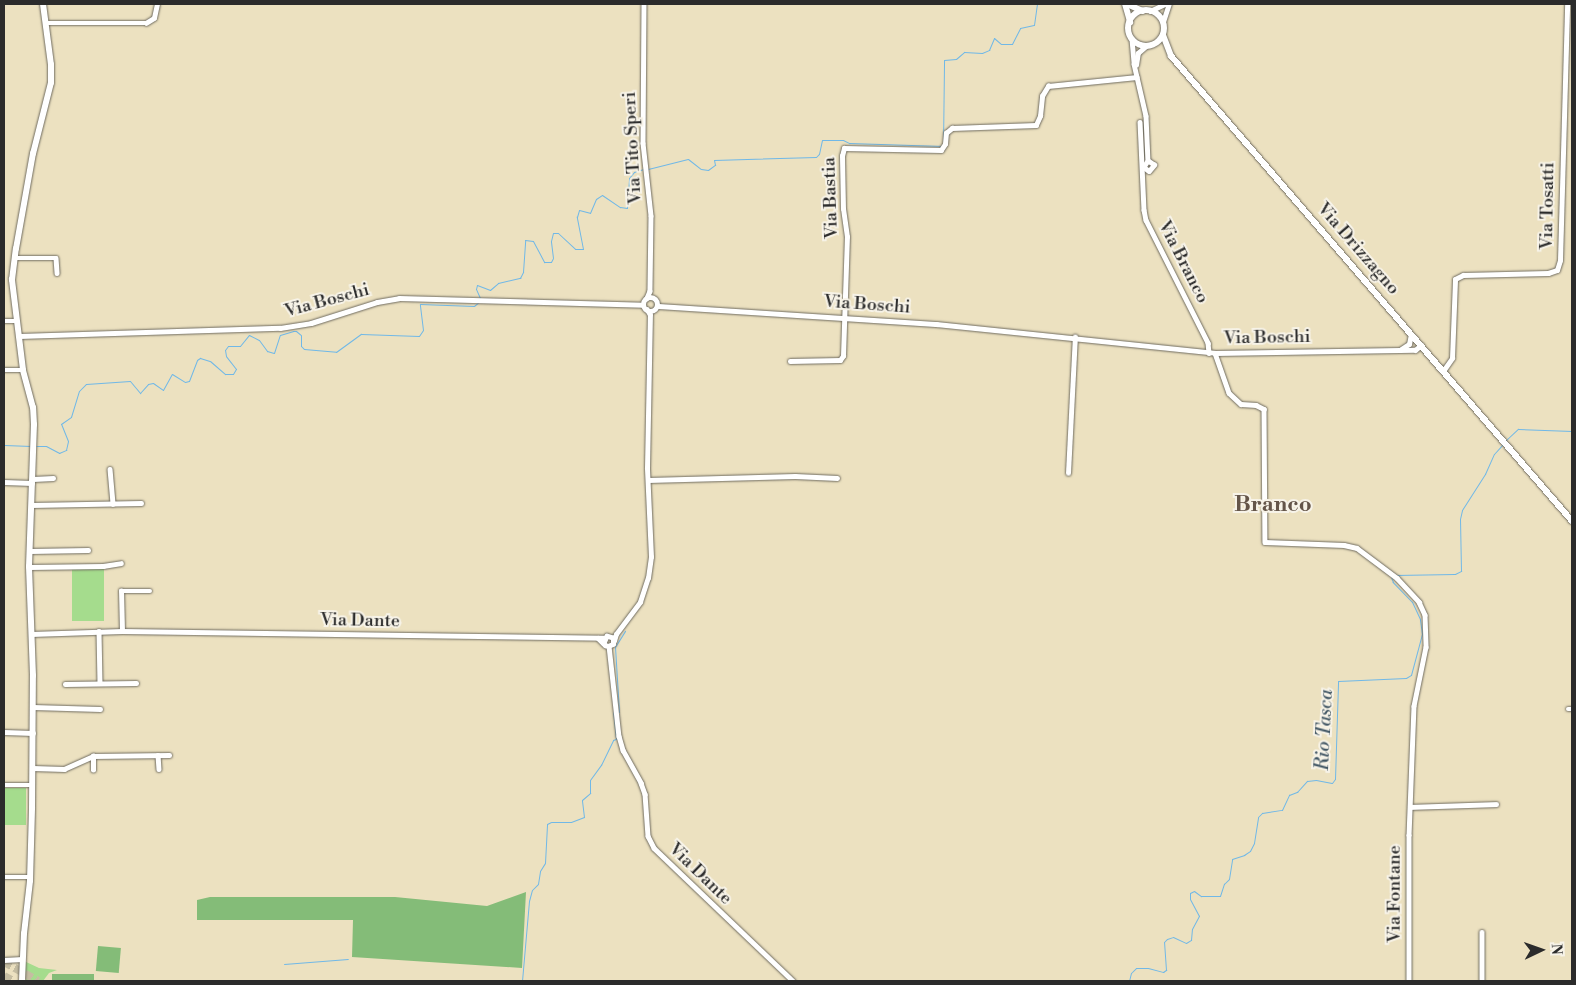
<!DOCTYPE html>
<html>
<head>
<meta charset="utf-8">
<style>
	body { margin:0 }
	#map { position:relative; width:1576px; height:985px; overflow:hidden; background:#ece1c0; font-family:"Libre Bodoni",serif }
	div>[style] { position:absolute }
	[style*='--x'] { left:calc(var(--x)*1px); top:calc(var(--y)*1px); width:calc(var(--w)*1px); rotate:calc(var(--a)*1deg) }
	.green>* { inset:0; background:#a5dc8d; transform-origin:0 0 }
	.forest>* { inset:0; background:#84bc78; transform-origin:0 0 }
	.stream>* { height:1px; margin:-0.5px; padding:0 0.5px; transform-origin:0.5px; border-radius:0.5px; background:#70b8e7 }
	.motorway-tunnel>* { height:8px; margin-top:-4px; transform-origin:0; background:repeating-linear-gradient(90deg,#c5bda2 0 8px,transparent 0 12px) }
	.roads { filter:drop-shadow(0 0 1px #6f6b5f) drop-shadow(0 0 1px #6f6b5f) }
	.minor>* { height:4.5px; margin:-2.25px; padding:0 2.25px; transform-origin:2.25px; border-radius:2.25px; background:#fff }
	.tertiary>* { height:5px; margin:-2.5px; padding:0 2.5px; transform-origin:2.5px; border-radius:2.5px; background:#fff }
	.tertiary>.ring { margin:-2.5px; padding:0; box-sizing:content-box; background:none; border:5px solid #fff; border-radius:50% }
	.secondary>* { height:5.5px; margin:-2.75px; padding:0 2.75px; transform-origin:2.75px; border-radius:2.75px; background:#fff }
	.primary>* { height:6px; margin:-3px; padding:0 3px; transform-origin:3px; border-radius:3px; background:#fff }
	.primary>.ring { margin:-3px; padding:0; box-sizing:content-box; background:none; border:6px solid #fff; border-radius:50% }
	span { translate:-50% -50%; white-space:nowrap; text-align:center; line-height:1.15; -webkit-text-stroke:4px #f7f3e8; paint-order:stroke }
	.street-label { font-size:18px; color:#2b2b2b }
	.water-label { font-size:19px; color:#405563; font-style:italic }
	.district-label { font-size:22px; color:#645549; font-weight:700 }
	.frame { position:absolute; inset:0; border:5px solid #2b2b2b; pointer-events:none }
	.north { position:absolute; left:1516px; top:925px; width:50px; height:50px; -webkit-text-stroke:4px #f7f3e8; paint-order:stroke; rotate:87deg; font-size:14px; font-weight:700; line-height:20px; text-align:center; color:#2b2b2b }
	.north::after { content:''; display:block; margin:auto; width:18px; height:22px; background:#2b2b2b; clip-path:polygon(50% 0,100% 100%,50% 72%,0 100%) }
</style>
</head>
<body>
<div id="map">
	<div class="green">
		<div style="left:72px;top:569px;width:32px;height:52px"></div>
		<div style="left:4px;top:788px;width:22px;height:37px"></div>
		<div style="clip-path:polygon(24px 961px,39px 968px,57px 970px,49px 973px,43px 981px,27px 981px,24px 976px)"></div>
	</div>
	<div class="forest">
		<div style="clip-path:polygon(526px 892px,522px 968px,352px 957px,353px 920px,197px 920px,197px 900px,210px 897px,395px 897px,487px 906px)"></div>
		<div style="left:98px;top:946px;width:23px;height:25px;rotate:5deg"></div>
		<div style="left:52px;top:974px;width:42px;height:9px"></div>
	</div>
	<div class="stream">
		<div style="--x:648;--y:169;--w:41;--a:-14"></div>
		<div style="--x:688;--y:159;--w:16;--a:38"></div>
		<div style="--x:701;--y:169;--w:7;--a:8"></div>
		<div style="--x:708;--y:170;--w:9;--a:-36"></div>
		<div style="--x:715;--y:165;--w:5;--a:-101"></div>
		<div style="--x:714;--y:160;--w:102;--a:-1.7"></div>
		<div style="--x:816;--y:157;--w:4;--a:-45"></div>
		<div style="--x:819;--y:154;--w:14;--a:-78"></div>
		<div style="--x:822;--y:140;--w:21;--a:0"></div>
		<div style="--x:843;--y:140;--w:7;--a:27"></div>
		<div style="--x:849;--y:143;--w:94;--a:1.8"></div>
		<div style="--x:943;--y:146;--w:86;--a:-89.3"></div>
		<div style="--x:944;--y:60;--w:12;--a:-5"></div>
		<div style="--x:956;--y:59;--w:11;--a:-41"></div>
		<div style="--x:964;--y:52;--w:18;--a:3"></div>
		<div style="--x:982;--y:53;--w:8;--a:-23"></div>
		<div style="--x:989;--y:50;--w:13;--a:-67"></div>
		<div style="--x:994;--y:38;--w:9;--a:41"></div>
		<div style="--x:1001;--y:44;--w:11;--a:0"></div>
		<div style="--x:1012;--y:44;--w:18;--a:-63"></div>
		<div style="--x:1020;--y:28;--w:14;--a:-12"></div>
		<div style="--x:1034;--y:25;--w:21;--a:-82"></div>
		<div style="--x:480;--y:298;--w:10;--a:-114"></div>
		<div style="--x:476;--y:289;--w:4;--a:-76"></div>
		<div style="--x:477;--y:285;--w:14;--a:21"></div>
		<div style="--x:490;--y:290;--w:11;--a:-41"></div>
		<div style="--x:498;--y:283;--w:23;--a:-13"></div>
		<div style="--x:520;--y:278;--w:7;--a:-63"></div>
		<div style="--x:523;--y:272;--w:32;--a:-86"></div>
		<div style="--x:525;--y:240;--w:8;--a:7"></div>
		<div style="--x:533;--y:241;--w:24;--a:62"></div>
		<div style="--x:544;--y:262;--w:7;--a:0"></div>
		<div style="--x:551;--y:262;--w:4;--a:-63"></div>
		<div style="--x:553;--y:258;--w:17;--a:-97"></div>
		<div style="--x:551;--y:241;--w:8;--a:-76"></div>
		<div style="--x:553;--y:233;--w:5;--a:0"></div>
		<div style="--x:558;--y:233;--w:23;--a:43"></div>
		<div style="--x:575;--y:249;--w:8;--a:0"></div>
		<div style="--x:583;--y:249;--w:33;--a:-101"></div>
		<div style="--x:577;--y:217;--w:7;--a:-74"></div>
		<div style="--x:579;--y:210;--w:11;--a:15"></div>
		<div style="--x:590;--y:213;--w:15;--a:-67"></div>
		<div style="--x:596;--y:199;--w:7;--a:-34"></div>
		<div style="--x:602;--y:195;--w:22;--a:34"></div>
		<div style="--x:620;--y:207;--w:7;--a:8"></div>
		<div style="--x:627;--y:208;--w:30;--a:-86"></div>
		<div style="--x:629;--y:178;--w:8;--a:-50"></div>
		<div style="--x:634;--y:172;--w:10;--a:-17"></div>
		<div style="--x:1505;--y:441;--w:18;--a:-43"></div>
		<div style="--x:1518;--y:429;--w:54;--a:2.1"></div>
		<div style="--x:4;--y:445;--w:27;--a:2"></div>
		<div style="--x:35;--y:446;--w:11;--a:0"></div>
		<div style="--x:46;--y:446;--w:15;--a:28"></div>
		<div style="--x:59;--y:453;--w:8;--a:-23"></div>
		<div style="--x:66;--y:450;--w:9;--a:-77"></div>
		<div style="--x:68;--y:441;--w:18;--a:-112"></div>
		<div style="--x:61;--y:424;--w:12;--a:-35"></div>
		<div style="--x:71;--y:417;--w:27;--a:-73"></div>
		<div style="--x:79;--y:391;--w:10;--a:-45"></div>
		<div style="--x:86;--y:384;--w:44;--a:-3.9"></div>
		<div style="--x:130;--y:381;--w:16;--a:50"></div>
		<div style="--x:140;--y:393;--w:12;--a:-48"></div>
		<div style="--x:148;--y:384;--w:5;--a:-11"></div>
		<div style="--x:153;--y:383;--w:12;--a:35"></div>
		<div style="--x:163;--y:390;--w:18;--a:-61"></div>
		<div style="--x:172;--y:374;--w:15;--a:32"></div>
		<div style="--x:185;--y:382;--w:4;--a:-14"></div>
		<div style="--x:189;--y:381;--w:22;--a:-69"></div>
		<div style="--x:197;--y:360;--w:4;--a:-34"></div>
		<div style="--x:200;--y:358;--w:10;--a:17"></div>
		<div style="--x:210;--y:361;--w:20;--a:41"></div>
		<div style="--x:225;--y:374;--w:8;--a:0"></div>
		<div style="--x:233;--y:374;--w:6;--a:-59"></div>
		<div style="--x:236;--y:369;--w:16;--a:-128"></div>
		<div style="--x:226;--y:356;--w:6;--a:-99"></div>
		<div style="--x:225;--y:350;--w:5;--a:-53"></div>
		<div style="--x:228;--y:346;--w:12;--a:0"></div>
		<div style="--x:240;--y:346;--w:14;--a:-51"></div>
		<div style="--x:249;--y:335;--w:11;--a:27"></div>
		<div style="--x:259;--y:340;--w:14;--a:54"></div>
		<div style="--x:267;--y:351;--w:7;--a:16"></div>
		<div style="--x:274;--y:353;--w:19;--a:-72"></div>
		<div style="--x:280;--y:335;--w:14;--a:-17"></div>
		<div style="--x:293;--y:331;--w:3;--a:0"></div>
		<div style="--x:296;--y:331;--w:6;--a:39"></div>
		<div style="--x:301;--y:335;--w:11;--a:90"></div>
		<div style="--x:301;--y:346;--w:4;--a:45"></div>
		<div style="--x:304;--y:349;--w:32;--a:5"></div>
		<div style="--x:336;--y:352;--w:31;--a:-36"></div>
		<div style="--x:361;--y:334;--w:58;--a:2"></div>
		<div style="--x:419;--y:336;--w:7;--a:-56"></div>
		<div style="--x:423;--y:330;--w:26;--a:-97"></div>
		<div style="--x:420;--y:304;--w:54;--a:2.1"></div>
		<div style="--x:474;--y:306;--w:8;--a:-40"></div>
		<div style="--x:1395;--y:575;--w:60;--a:-1"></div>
		<div style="--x:1455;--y:574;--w:7;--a:-27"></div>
		<div style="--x:1461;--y:571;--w:52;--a:-91.1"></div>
		<div style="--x:1460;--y:519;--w:9;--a:-77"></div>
		<div style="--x:1462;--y:510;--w:43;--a:-57.4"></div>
		<div style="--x:1485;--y:474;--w:22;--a:-66"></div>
		<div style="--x:1494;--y:454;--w:13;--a:-48"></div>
		<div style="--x:619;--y:712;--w:65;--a:-93.5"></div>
		<div style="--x:615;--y:647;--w:19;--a:-58"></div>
		<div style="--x:284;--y:964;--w:64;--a:-4.5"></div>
		<div style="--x:522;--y:981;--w:80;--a:-85"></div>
		<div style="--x:529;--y:901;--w:11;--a:-75"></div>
		<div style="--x:532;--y:890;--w:8;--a:-45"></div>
		<div style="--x:538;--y:884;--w:13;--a:-81"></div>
		<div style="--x:540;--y:871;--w:9;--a:-58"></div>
		<div style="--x:545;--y:863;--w:39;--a:-87"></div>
		<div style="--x:547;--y:824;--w:4;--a:-27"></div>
		<div style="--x:551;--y:822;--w:20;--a:0"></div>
		<div style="--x:571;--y:822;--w:14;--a:-21"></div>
		<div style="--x:584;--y:817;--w:17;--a:-97"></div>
		<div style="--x:582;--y:800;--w:11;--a:-41"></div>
		<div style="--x:590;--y:793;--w:13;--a:-90"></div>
		<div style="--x:590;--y:780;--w:19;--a:-54"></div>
		<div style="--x:601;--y:765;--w:28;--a:-64"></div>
		<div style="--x:613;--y:740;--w:3;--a:-18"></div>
		<div style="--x:616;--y:739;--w:27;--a:-96"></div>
		<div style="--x:1129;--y:981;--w:8;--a:-76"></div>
		<div style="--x:1131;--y:973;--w:7;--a:-45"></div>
		<div style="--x:1136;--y:968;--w:12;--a:0"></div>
		<div style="--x:1148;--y:968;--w:16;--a:15"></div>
		<div style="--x:1163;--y:972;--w:4;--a:-34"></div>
		<div style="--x:1166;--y:970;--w:28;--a:-94"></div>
		<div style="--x:1164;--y:942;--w:4;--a:-45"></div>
		<div style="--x:1167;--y:939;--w:6;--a:-18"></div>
		<div style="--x:1173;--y:937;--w:14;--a:25"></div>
		<div style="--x:1186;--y:943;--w:6;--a:-31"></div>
		<div style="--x:1191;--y:940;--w:11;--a:-85"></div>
		<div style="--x:1192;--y:929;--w:15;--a:-62"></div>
		<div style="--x:1199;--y:916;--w:19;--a:-118"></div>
		<div style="--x:1190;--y:899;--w:6;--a:-90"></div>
		<div style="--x:1190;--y:893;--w:4;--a:-27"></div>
		<div style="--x:1194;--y:891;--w:9;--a:36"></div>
		<div style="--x:1201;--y:896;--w:19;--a:0"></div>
		<div style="--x:1220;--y:896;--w:13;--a:-72"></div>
		<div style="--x:1224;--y:884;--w:7;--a:-45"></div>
		<div style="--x:1229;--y:879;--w:20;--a:-81"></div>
		<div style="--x:1232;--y:859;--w:13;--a:-18"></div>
		<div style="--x:1244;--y:855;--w:7;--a:-34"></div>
		<div style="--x:1250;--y:851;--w:9;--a:-63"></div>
		<div style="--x:1254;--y:843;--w:26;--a:-81"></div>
		<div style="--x:1258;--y:817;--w:6;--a:-45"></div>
		<div style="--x:1262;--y:813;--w:20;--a:-9"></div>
		<div style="--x:1282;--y:810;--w:17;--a:-65"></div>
		<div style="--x:1289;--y:795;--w:9;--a:-21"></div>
		<div style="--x:1297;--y:792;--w:15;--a:-48"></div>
		<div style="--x:1307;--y:781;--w:9;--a:-6"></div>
		<div style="--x:1316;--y:780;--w:16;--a:11"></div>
		<div style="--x:1332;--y:783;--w:5;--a:-53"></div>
		<div style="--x:1335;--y:779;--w:98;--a:-88.2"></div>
		<div style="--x:1338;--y:681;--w:68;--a:-2.5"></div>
		<div style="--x:1406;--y:678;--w:6;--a:-31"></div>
		<div style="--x:1411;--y:675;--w:42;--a:-75"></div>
		<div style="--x:1422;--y:634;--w:15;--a:-98"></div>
		<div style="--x:1420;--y:619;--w:19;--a:-115"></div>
		<div style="--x:1412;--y:602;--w:28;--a:-134"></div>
		<div style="--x:1393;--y:582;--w:5;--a:-112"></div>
	</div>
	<div class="motorway-tunnel">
		<div style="--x:4;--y:962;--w:39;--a:29"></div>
		<div style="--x:4;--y:976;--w:10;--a:29"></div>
	</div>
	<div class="roads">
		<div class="minor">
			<div style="--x:644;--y:4;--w:139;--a:90.4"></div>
			<div style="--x:643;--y:143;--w:73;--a:83.7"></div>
			<div style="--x:651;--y:216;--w:75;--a:90.8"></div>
			<div style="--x:650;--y:291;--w:8;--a:113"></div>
			<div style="--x:1150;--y:11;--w:17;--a:-25"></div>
			<div style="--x:1163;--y:22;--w:19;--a:-72"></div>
			<div style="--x:46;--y:23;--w:100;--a:0"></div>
			<div style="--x:146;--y:23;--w:9;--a:-32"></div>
			<div style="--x:154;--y:18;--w:14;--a:-78"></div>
			<div style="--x:1132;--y:39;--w:25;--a:85"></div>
			<div style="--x:1134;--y:64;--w:53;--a:77"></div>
			<div style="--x:1146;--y:116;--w:45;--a:87.5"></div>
			<div style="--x:1148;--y:161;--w:7;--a:124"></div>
			<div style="--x:1144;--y:167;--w:6;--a:39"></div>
			<div style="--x:1149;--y:171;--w:8;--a:-50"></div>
			<div style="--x:1154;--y:165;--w:7;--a:-146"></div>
			<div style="--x:1136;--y:65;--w:12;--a:-81"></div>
			<div style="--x:1138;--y:53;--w:11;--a:-41"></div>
			<div style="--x:1140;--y:122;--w:88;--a:87.4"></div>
			<div style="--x:1144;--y:210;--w:10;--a:79"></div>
			<div style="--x:1146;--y:220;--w:138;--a:63.2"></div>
			<div style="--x:1208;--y:343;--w:10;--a:84"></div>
			<div style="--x:14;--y:258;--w:42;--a:0"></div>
			<div style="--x:56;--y:258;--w:15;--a:86"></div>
			<div style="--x:4;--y:321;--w:13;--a:0"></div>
			<div style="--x:1215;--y:353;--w:42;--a:70.7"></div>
			<div style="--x:1229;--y:393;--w:16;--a:43"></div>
			<div style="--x:1241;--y:404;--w:15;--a:4"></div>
			<div style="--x:1256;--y:405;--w:9;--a:27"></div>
			<div style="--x:1264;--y:409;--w:133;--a:89.6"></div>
			<div style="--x:1265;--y:542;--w:79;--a:2.2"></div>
			<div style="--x:1344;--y:545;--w:13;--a:13"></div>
			<div style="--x:1357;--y:548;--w:50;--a:36.9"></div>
			<div style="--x:1397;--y:578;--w:33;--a:47"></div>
			<div style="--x:1419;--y:602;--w:14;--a:65"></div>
			<div style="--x:1425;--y:615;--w:32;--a:88"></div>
			<div style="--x:1426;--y:647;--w:60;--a:101.5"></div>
			<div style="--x:1414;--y:706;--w:129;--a:92.2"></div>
			<div style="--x:1409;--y:835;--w:146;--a:90"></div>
			<div style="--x:790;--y:361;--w:50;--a:-1.1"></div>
			<div style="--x:840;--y:360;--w:5;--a:-53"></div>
			<div style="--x:843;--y:356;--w:119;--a:-88.1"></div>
			<div style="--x:847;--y:237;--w:28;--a:-98"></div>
			<div style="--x:843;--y:209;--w:53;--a:-91.1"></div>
			<div style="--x:842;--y:156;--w:8;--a:-76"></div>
			<div style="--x:844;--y:148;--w:97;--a:1.2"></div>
			<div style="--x:941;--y:150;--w:7;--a:-56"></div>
			<div style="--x:945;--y:144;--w:11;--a:-85"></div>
			<div style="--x:946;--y:133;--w:8;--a:-40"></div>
			<div style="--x:952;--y:128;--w:84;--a:-2"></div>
			<div style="--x:1036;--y:125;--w:10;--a:-66"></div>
			<div style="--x:1040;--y:116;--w:20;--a:-84"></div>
			<div style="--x:1042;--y:96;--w:12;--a:-59"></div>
			<div style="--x:1048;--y:86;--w:89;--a:-5.8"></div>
			<div style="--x:4;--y:370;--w:19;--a:0"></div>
			<div style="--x:110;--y:469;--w:35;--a:85"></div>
			<div style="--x:1068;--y:473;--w:136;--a:-87.1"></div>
			<div style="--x:33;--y:479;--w:20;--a:-3"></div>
			<div style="--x:648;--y:480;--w:147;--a:-1.6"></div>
			<div style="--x:795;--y:476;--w:42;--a:2.7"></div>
			<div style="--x:4;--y:482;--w:28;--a:2"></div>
			<div style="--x:31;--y:505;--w:110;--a:-1"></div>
			<div style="--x:30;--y:551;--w:58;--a:-1"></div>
			<div style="--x:29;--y:567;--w:74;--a:-0.8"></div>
			<div style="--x:103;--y:566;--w:18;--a:-9"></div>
			<div style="--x:99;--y:631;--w:52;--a:88.9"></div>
			<div style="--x:122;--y:631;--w:40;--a:-91.4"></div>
			<div style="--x:121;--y:591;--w:29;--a:0"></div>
			<div style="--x:31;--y:634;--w:91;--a:-1.9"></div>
			<div style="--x:122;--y:631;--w:482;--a:0.8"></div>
			<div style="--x:598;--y:638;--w:10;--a:45"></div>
			<div style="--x:605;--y:645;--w:3;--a:18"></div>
			<div style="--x:608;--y:646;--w:5;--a:-22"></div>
			<div style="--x:613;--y:644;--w:6;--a:-90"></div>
			<div style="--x:613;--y:638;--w:6;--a:-162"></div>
			<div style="--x:607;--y:636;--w:8;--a:113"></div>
			<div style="--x:614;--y:641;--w:7;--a:-74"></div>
			<div style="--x:616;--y:634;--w:40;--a:-53"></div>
			<div style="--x:640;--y:602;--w:25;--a:-72"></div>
			<div style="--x:648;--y:578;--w:21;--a:-82"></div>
			<div style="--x:651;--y:557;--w:89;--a:-92.6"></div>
			<div style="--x:647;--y:468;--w:153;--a:-88.9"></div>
			<div style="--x:650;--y:315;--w:6;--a:-121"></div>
			<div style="--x:609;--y:646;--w:91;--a:83.7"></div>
			<div style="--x:619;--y:736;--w:15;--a:74"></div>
			<div style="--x:623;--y:750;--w:38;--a:61"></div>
			<div style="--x:641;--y:783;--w:12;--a:70"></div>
			<div style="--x:645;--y:794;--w:42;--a:85.9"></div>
			<div style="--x:648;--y:836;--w:13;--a:63"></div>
			<div style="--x:654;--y:848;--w:192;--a:43.7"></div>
			<div style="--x:65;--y:684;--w:71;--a:-0.8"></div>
			<div style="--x:33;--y:707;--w:67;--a:1.7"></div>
			<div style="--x:1568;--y:709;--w:4;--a:0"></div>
			<div style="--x:4;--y:732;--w:29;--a:2"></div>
			<div style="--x:158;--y:755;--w:14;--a:86"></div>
			<div style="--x:33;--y:768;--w:31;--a:2"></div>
			<div style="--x:64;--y:769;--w:32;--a:-24"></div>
			<div style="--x:93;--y:756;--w:76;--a:-0.8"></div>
			<div style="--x:93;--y:770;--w:14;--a:-90"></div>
			<div style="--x:4;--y:785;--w:29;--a:0"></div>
			<div style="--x:1410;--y:807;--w:86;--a:-2"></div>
			<div style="--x:4;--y:877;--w:26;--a:0"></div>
			<div style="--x:1482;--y:932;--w:49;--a:90"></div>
			<div style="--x:4;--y:960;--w:18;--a:-3"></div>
		</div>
		<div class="tertiary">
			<div class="ring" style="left:643px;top:297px;width:9px;height:9px"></div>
			<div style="--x:657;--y:306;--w:280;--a:3.7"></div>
			<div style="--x:936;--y:324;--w:281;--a:5.9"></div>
			<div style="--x:1215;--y:353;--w:200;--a:-0.9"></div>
			<div style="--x:1415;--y:350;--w:8;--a:-40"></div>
			<div style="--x:19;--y:336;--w:261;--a:-1.8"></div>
			<div style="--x:280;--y:328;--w:31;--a:-9"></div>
			<div style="--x:311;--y:323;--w:69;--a:-17.7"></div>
			<div style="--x:377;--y:302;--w:22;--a:-10"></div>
			<div style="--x:399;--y:298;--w:244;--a:1.6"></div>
			<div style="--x:1401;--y:349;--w:9;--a:-32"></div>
			<div style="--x:1409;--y:344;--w:10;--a:-79"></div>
			<div style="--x:1443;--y:371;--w:16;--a:-55"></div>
			<div style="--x:1452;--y:358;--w:79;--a:-87.8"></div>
			<div style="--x:1455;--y:279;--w:9;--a:-27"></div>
			<div style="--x:1463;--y:275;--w:85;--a:-1.3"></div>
			<div style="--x:1548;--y:273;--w:9;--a:-18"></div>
			<div style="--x:1557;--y:270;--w:10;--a:-73"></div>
			<div style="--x:1560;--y:260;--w:256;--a:-88.4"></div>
		</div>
		<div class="secondary">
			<div style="--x:22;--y:981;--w:47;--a:-87.6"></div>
			<div style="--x:24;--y:934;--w:53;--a:-83.5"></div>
			<div style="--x:30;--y:881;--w:73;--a:-88.4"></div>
			<div style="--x:32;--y:808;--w:132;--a:-89.6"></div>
			<div style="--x:33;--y:676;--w:109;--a:-92.1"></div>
			<div style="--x:29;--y:567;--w:142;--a:-88"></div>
			<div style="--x:34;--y:425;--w:17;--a:-93"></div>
			<div style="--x:33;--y:408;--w:39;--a:-105"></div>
			<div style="--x:23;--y:370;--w:91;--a:-97"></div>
			<div style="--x:12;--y:280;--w:31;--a:-83"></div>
			<div style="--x:16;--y:249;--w:97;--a:-79.9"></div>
			<div style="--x:33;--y:154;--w:73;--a:-75.8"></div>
			<div style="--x:51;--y:83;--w:18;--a:-90"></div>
			<div style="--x:51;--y:65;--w:62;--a:-97.5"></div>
		</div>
		<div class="primary">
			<div style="--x:1125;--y:4;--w:19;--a:74"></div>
			<div style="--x:1127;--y:4;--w:17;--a:24"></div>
			<div class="ring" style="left:1128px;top:10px;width:30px;height:30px"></div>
			<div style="--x:1163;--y:35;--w:22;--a:69"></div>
			<div style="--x:1171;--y:56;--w:614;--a:49.23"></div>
		</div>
	</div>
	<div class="street-label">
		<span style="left:633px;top:148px;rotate:-93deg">Via Tito Speri</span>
		<span style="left:831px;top:198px;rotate:-92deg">Via Bastia</span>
		<span style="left:1548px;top:206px;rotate:-89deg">Via Tosatti</span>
		<span style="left:1358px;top:249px;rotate:49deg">Via Drizzagno</span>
		<span style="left:1183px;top:262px;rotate:63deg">Via Branco</span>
		<span style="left:327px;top:301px;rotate:-15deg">Via Boschi</span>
		<span style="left:867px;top:305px;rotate:4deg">Via Boschi</span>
		<span style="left:1267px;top:338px;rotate:-1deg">Via Boschi</span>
		<span style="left:360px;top:621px;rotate:1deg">Via Dante</span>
		<span style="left:700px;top:874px;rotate:44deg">Via Dante</span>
		<span style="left:1395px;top:894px;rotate:-90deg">Via Fontane</span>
	</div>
	<div class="water-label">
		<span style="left:1325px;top:730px;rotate:-87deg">Rio Tasca</span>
	</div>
	<div class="district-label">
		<span style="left:1273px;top:505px">Branco</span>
	</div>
	<div class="frame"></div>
	<div class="north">N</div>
</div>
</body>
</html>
